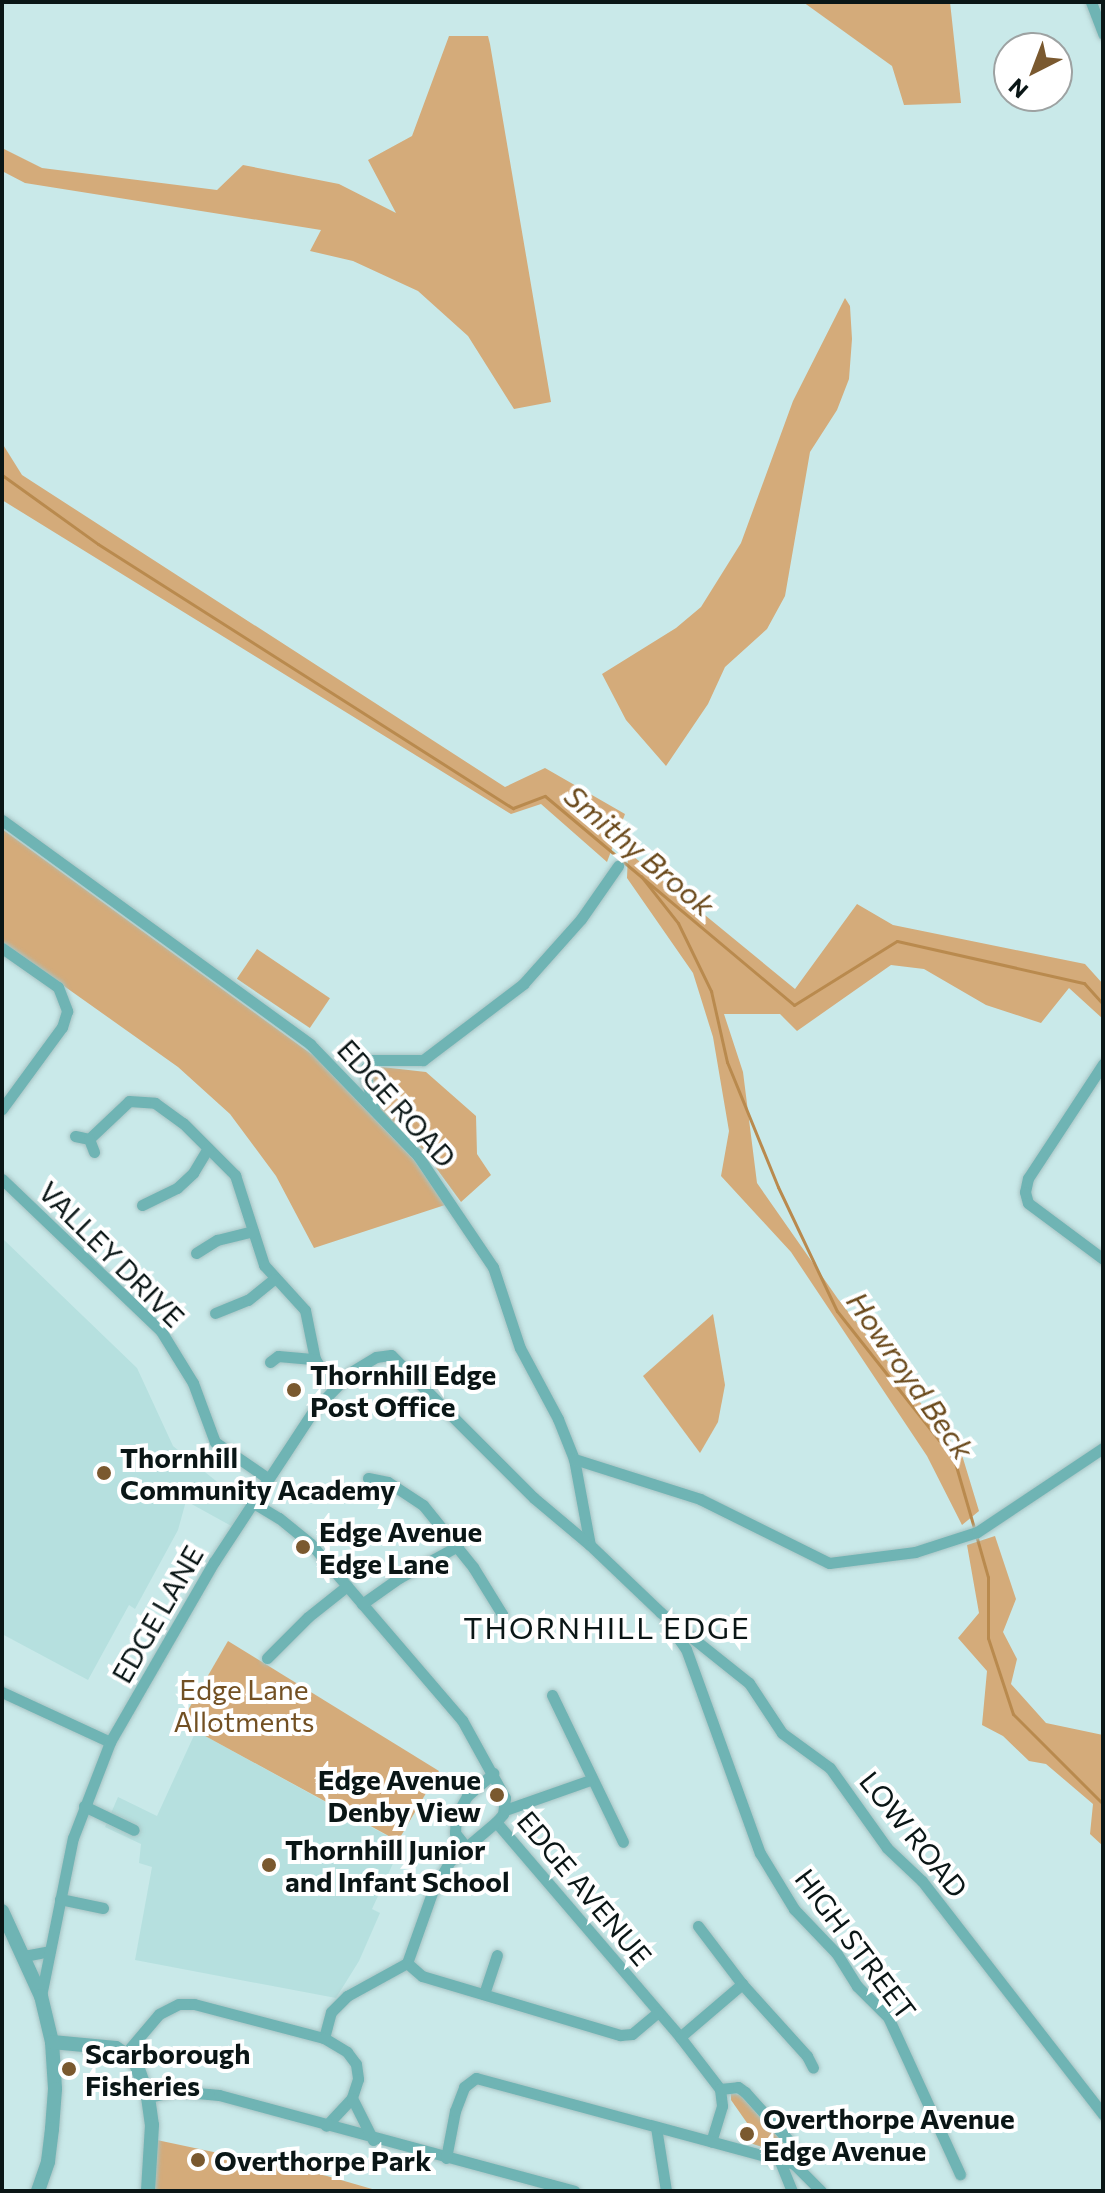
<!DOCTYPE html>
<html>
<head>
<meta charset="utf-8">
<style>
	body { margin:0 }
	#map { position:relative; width:1105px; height:2193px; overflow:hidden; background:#c9e9e9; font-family:Commissioner,sans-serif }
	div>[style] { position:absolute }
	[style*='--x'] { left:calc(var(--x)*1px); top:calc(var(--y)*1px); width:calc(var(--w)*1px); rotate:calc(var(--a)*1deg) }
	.built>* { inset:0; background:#b6e0df }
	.green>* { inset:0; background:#d4ab7a; transform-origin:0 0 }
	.stream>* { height:3px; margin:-1.5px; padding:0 1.5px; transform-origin:1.5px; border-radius:1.5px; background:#b98a4e }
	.roads { filter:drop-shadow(0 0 2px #a7c3c3) drop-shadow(0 0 2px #a7c3c3) }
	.minor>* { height:11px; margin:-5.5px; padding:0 5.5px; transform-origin:5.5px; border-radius:5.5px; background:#6fb4b4 }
	.tertiary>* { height:14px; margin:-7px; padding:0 7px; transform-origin:7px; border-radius:7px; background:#6fb4b4 }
	.dots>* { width:22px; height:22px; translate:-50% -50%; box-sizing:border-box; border:4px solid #fff; border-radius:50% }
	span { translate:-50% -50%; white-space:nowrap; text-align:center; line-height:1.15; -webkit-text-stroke:8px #fff; paint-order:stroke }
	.street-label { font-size:28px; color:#0a1616 }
	.poi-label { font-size:28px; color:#0a1616; font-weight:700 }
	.left { translate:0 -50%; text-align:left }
	.right { translate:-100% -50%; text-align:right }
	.park-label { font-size:28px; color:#725023 }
	.water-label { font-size:30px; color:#6b4a1c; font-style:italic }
	.neighbourhood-label { font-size:30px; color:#0a1616; letter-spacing:2px }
	.frame { position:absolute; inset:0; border:4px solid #0a1616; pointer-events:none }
	.north { position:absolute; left:993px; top:32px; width:80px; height:80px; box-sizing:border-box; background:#fff; border:2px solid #9da2a2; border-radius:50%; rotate:222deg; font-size:22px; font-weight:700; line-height:32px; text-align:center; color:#0a1616 }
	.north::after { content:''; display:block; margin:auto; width:28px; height:36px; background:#7a592f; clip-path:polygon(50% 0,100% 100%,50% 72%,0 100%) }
</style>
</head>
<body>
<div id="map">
	<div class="built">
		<div style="clip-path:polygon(2px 1238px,137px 1368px,173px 1446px,248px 1507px,235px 1528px,186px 1501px,178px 1530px,135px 1609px,129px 1605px,88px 1680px,2px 1634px)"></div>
		<div style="clip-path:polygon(196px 1731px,402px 1844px,372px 1909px,380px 1913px,359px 1961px,336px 1998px,135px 1960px,152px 1867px,139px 1863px,141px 1844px,105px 1827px,118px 1797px,157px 1816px)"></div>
	</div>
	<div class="green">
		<div style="clip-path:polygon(803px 2px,950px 2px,961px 103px,904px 105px,892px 66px)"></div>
		<div style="clip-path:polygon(449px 36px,488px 36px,490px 44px,551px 402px,514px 409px,468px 336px,418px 291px,353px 261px,310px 251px,321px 230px,25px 183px,2px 171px,2px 148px,42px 168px,217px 190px,243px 165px,339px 184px,396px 213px,368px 160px,412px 136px)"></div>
		<div style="clip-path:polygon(845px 298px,850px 306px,852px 339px,849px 379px,837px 410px,810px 452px,785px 596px,767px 629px,725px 667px,708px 704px,666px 766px,626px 720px,602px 674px,676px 628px,701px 607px,741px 543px,793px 401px)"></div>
		<div style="clip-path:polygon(2px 443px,22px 475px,505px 787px,545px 768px,625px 814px,607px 862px,541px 804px,511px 814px,2px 500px)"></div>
		<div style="clip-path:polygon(2px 829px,314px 1056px,414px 1160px,445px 1205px,314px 1248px,276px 1176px,230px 1114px,178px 1067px,2px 942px)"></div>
		<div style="clip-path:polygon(628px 852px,795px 989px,857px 904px,893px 925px,1085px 964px,1103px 984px,1103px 1019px,1069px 988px,1041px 1023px,986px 1005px,924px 969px,891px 965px,797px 1031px,780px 1014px,724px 1014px,743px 1072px,757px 1183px,838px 1299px,962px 1455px,979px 1511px,962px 1525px,927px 1456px,791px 1252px,721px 1176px,729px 1131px,713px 1037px,693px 973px,627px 878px)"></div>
		<div style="left:257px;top:949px;width:88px;height:36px;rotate:34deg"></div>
		<div style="clip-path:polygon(373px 1066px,426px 1072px,476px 1116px,477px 1154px,491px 1175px,461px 1202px,423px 1150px,380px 1111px,370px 1082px)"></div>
		<div style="clip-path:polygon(713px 1314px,725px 1385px,718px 1422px,700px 1453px,643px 1376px)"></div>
		<div style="clip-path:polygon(995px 1536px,1016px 1599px,1003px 1632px,1017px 1659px,1011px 1684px,1046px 1723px,1103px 1735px,1103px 1846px,1090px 1834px,1093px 1804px,1046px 1764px,1029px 1761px,1003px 1736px,982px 1725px,987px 1671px,958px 1638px,979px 1613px,967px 1545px)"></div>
		<div style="clip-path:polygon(228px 1641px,439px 1771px,398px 1841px,196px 1731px,184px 1717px)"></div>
		<div style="clip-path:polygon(731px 2093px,740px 2095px,788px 2148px,789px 2156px,747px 2142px,752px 2130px,731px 2100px)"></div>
		<div style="clip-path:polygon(152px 2139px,327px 2176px,379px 2191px,148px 2191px)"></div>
	</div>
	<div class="stream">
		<div style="--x:2;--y:475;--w:118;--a:35.7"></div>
		<div style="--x:98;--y:544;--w:492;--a:32.5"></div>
		<div style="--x:513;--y:808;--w:34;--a:-21"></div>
		<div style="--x:545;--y:796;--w:325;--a:40"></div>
		<div style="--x:794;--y:1005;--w:121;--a:-31.9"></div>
		<div style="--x:897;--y:941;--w:192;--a:12.7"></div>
		<div style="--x:1084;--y:983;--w:28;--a:48"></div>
		<div style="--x:641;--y:876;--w:60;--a:51.8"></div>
		<div style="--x:678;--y:923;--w:76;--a:64.1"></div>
		<div style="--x:711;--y:991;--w:73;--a:77.3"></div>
		<div style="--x:727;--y:1062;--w:135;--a:67.8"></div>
		<div style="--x:778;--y:1187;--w:137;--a:64.6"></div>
		<div style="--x:837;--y:1311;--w:189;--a:51.7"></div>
		<div style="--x:954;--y:1459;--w:72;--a:73.8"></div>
		<div style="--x:976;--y:1535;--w:44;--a:74.1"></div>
		<div style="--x:988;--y:1577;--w:61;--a:90"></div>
		<div style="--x:988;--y:1638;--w:80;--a:71.8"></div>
		<div style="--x:1013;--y:1714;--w:127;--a:45"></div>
	</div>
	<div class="roads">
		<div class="minor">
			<div style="--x:1091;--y:2;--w:34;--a:69"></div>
			<div style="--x:2;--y:820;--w:381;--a:36"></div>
			<div style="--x:310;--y:1044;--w:156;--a:46"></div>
			<div style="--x:418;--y:1156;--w:134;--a:56"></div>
			<div style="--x:493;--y:1267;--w:85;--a:71.6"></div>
			<div style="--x:520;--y:1348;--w:81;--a:61.8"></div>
			<div style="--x:558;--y:1419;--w:43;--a:68.2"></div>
			<div style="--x:574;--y:1459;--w:87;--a:79.5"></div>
			<div style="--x:2;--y:948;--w:68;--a:34.9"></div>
			<div style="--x:58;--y:987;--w:26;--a:69"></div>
			<div style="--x:67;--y:1011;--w:17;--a:107"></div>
			<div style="--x:62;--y:1027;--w:102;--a:126.2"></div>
			<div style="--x:1103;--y:1064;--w:136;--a:123.3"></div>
			<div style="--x:1028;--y:1178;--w:14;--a:102"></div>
			<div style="--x:1025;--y:1192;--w:11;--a:75"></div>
			<div style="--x:1028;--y:1203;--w:94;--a:36.7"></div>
			<div style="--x:374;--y:1108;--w:38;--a:-105"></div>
			<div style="--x:364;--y:1071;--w:13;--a:-58"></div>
			<div style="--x:371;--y:1060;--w:52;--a:0"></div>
			<div style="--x:423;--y:1060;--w:126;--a:-37.2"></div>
			<div style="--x:523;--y:984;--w:87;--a:-48.3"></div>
			<div style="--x:581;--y:919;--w:65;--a:-55.1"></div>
			<div style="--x:75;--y:1136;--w:14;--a:12"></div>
			<div style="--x:89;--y:1139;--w:55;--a:-43.5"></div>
			<div style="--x:129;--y:1101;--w:26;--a:4"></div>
			<div style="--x:155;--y:1103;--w:34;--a:36"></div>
			<div style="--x:183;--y:1123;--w:74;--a:45"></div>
			<div style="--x:235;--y:1175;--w:95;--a:72.1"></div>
			<div style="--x:264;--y:1265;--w:61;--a:47.7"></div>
			<div style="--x:305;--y:1310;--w:50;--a:78.5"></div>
			<div style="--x:315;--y:1359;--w:34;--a:58"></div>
			<div style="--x:89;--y:1139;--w:14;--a:69"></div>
			<div style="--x:2;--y:1179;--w:220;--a:43.7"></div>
			<div style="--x:161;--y:1331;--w:61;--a:58.4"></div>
			<div style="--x:193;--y:1383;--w:63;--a:69.6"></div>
			<div style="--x:215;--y:1442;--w:62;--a:34.5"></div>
			<div style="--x:142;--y:1205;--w:39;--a:-26"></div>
			<div style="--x:177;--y:1188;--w:22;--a:-43"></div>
			<div style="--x:193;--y:1173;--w:29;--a:-59"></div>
			<div style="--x:196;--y:1253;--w:25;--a:-32"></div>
			<div style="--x:217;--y:1240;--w:37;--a:-14"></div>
			<div style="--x:215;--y:1313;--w:35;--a:-22"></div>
			<div style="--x:248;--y:1300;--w:33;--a:-39"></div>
			<div style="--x:270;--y:1362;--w:10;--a:-37"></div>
			<div style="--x:278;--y:1356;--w:37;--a:5"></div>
			<div style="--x:574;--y:1459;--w:132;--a:17.6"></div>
			<div style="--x:700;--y:1499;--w:144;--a:26.4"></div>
			<div style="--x:829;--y:1563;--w:87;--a:-7.3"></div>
			<div style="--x:915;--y:1552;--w:65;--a:-17.9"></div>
			<div style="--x:977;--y:1532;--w:151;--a:-33.7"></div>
			<div style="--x:368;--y:1478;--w:20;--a:11"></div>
			<div style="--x:388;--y:1482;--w:42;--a:33.3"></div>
			<div style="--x:423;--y:1505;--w:80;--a:51.1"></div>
			<div style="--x:473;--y:1567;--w:55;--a:58.3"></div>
			<div style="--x:502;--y:1614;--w:10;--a:90"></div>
			<div style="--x:252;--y:1502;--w:31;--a:31"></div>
			<div style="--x:279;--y:1518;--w:41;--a:39.1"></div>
			<div style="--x:311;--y:1544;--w:232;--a:49.4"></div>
			<div style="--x:462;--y:1720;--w:89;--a:61.1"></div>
			<div style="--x:505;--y:1798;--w:16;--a:97"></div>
			<div style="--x:503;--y:1814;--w:11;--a:131"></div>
			<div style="--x:496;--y:1822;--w:283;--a:49.4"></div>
			<div style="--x:680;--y:2037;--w:66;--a:52.4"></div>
			<div style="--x:720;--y:2089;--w:17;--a:83"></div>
			<div style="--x:722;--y:2106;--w:37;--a:107"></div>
			<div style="--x:362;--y:1604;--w:45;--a:-35.1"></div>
			<div style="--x:399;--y:1578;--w:67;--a:-28.5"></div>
			<div style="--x:667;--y:1622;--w:33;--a:55"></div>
			<div style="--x:686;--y:1649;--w:217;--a:70.1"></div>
			<div style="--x:760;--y:1853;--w:66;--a:58.7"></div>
			<div style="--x:794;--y:1909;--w:62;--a:46.3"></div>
			<div style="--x:837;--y:1954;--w:38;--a:58"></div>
			<div style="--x:857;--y:1986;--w:44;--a:45"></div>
			<div style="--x:888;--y:2017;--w:173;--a:65.4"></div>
			<div style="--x:267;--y:1658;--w:58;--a:-45"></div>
			<div style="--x:308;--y:1617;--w:50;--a:-38.5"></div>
			<div style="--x:2;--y:1692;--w:119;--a:24.8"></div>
			<div style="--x:552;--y:1695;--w:163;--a:64.2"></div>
			<div style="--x:84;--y:1806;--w:55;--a:25.6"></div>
			<div style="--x:505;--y:1810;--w:90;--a:-19.4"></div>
			<div style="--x:496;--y:1822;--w:60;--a:139.7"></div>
			<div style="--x:450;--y:1861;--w:34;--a:120"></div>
			<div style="--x:433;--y:1890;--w:77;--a:109.6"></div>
			<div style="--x:407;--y:1963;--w:20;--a:41"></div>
			<div style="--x:422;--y:1976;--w:207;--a:16.6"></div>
			<div style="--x:620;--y:2035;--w:12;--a:-5"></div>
			<div style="--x:632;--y:2034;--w:34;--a:-40"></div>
			<div style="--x:466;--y:1847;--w:18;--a:-128"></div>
			<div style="--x:455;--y:1833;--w:17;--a:-87"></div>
			<div style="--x:456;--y:1816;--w:23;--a:-61"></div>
			<div style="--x:467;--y:1796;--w:35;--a:-41"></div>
			<div style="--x:60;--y:1899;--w:44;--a:11.8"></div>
			<div style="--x:698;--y:1926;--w:73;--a:52.8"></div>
			<div style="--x:24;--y:1956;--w:26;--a:-11"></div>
			<div style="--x:484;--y:1994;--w:41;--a:-71.6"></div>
			<div style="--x:41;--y:1996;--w:161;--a:-78.6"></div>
			<div style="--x:73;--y:1838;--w:103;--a:-68.9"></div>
			<div style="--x:110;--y:1742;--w:208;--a:-60"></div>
			<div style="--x:214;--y:1562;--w:181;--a:-56.7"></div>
			<div style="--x:313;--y:1411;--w:54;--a:-45.7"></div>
			<div style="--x:351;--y:1372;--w:29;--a:-31"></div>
			<div style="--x:376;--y:1357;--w:15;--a:-8"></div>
			<div style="--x:391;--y:1355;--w:202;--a:45"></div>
			<div style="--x:534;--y:1498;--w:73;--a:40"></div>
			<div style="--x:590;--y:1545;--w:97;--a:43.7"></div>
			<div style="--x:660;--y:1612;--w:114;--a:38.6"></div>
			<div style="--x:749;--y:1683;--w:60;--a:56.6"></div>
			<div style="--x:782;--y:1733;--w:59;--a:36.1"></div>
			<div style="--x:830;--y:1768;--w:98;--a:54.5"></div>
			<div style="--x:887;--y:1848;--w:48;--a:43.3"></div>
			<div style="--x:922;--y:1881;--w:295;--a:52.2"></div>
			<div style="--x:680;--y:2037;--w:82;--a:-40.5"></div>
			<div style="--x:742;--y:1984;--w:97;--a:47.9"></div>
			<div style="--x:807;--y:2056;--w:13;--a:63"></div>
			<div style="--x:324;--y:2038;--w:27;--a:-75"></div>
			<div style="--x:331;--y:2012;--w:23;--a:-45"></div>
			<div style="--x:347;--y:1996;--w:68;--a:-28.8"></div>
			<div style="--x:125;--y:2054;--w:52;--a:-49.6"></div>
			<div style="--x:159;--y:2014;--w:22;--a:-27"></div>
			<div style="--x:179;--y:2004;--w:15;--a:0"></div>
			<div style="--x:194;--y:2004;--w:134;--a:14.7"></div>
			<div style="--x:324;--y:2038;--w:27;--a:31"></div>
			<div style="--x:347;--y:2052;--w:15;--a:53"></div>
			<div style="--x:356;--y:2064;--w:15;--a:82"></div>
			<div style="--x:358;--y:2079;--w:20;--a:108"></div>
			<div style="--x:352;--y:2098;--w:38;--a:133"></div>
			<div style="--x:720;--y:2089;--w:18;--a:-6"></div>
			<div style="--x:738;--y:2087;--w:9;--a:36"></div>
			<div style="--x:745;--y:2092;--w:67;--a:48"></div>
			<div style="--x:790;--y:2142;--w:13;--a:63"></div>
			<div style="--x:796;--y:2154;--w:10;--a:101"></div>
			<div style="--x:148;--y:2097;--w:29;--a:-12"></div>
			<div style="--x:176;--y:2091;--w:43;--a:5.3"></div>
			<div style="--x:219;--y:2095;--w:368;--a:15.1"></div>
			<div style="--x:352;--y:2098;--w:47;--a:63.4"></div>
			<div style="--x:656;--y:2127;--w:65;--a:81.1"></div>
			<div style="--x:446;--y:2158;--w:48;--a:-79.2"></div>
			<div style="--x:455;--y:2111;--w:26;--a:-69"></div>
			<div style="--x:464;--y:2087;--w:15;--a:-37"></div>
			<div style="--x:476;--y:2078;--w:329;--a:15.1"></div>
			<div style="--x:794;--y:2164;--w:38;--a:45"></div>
			<div style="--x:779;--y:2159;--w:35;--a:68"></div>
		</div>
		<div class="tertiary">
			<div style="--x:2;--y:1911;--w:94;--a:65.4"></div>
			<div style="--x:41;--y:1996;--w:47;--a:76.6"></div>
			<div style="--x:52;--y:2042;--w:47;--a:86.3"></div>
			<div style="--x:55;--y:2089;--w:40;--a:94.3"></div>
			<div style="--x:52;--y:2129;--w:33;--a:97"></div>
			<div style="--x:48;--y:2162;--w:31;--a:109"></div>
			<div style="--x:52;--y:2042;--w:64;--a:5.4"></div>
			<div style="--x:116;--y:2048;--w:23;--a:34"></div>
			<div style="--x:135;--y:2061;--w:38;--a:70"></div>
			<div style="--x:148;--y:2097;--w:28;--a:82"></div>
			<div style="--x:152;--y:2125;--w:66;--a:93.5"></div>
		</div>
	</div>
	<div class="dots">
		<div style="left:294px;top:1390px;background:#7a592f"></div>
		<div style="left:104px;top:1473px;background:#7a592f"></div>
		<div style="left:303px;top:1547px;background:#7a592f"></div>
		<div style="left:497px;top:1795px;background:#7a592f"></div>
		<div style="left:269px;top:1865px;background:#7a592f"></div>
		<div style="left:69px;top:2069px;background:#7a592f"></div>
		<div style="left:747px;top:2134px;background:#7a592f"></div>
		<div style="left:198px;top:2160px;background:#7a592f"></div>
	</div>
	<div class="street-label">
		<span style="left:397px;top:1103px;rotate:48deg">EDGE ROAD</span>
		<span style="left:112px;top:1254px;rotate:45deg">VALLEY DRIVE</span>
		<span style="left:157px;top:1614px;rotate:-60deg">EDGE LANE</span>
		<span style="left:914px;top:1834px;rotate:51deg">LOW ROAD</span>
		<span style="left:585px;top:1888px;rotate:50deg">EDGE AVENUE</span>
		<span style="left:856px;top:1944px;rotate:53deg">HIGH STREET</span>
	</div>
	<div class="poi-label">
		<span class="left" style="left:310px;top:1390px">Thornhill Edge<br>Post Office</span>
		<span class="left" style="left:120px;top:1473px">Thornhill<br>Community Academy</span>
		<span class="left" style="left:319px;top:1547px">Edge Avenue<br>Edge Lane</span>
		<span class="right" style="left:481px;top:1795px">Edge Avenue<br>Denby View</span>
		<span class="left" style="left:285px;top:1865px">Thornhill Junior<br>and Infant School</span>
		<span class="left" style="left:85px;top:2069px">Scarborough<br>Fisheries</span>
		<span class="left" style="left:763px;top:2134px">Overthorpe Avenue<br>Edge Avenue</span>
		<span class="left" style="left:214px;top:2160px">Overthorpe Park</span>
	</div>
	<div class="park-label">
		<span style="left:244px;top:1705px">Edge Lane<br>Allotments</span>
	</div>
	<div class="water-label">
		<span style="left:640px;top:850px;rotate:40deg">Smithy Brook</span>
		<span style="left:911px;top:1375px;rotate:55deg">Howroyd Beck</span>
	</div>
	<div class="neighbourhood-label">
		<span style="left:607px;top:1627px">THORNHILL EDGE</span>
	</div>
	<div class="frame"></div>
	<div class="north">N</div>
</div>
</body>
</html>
